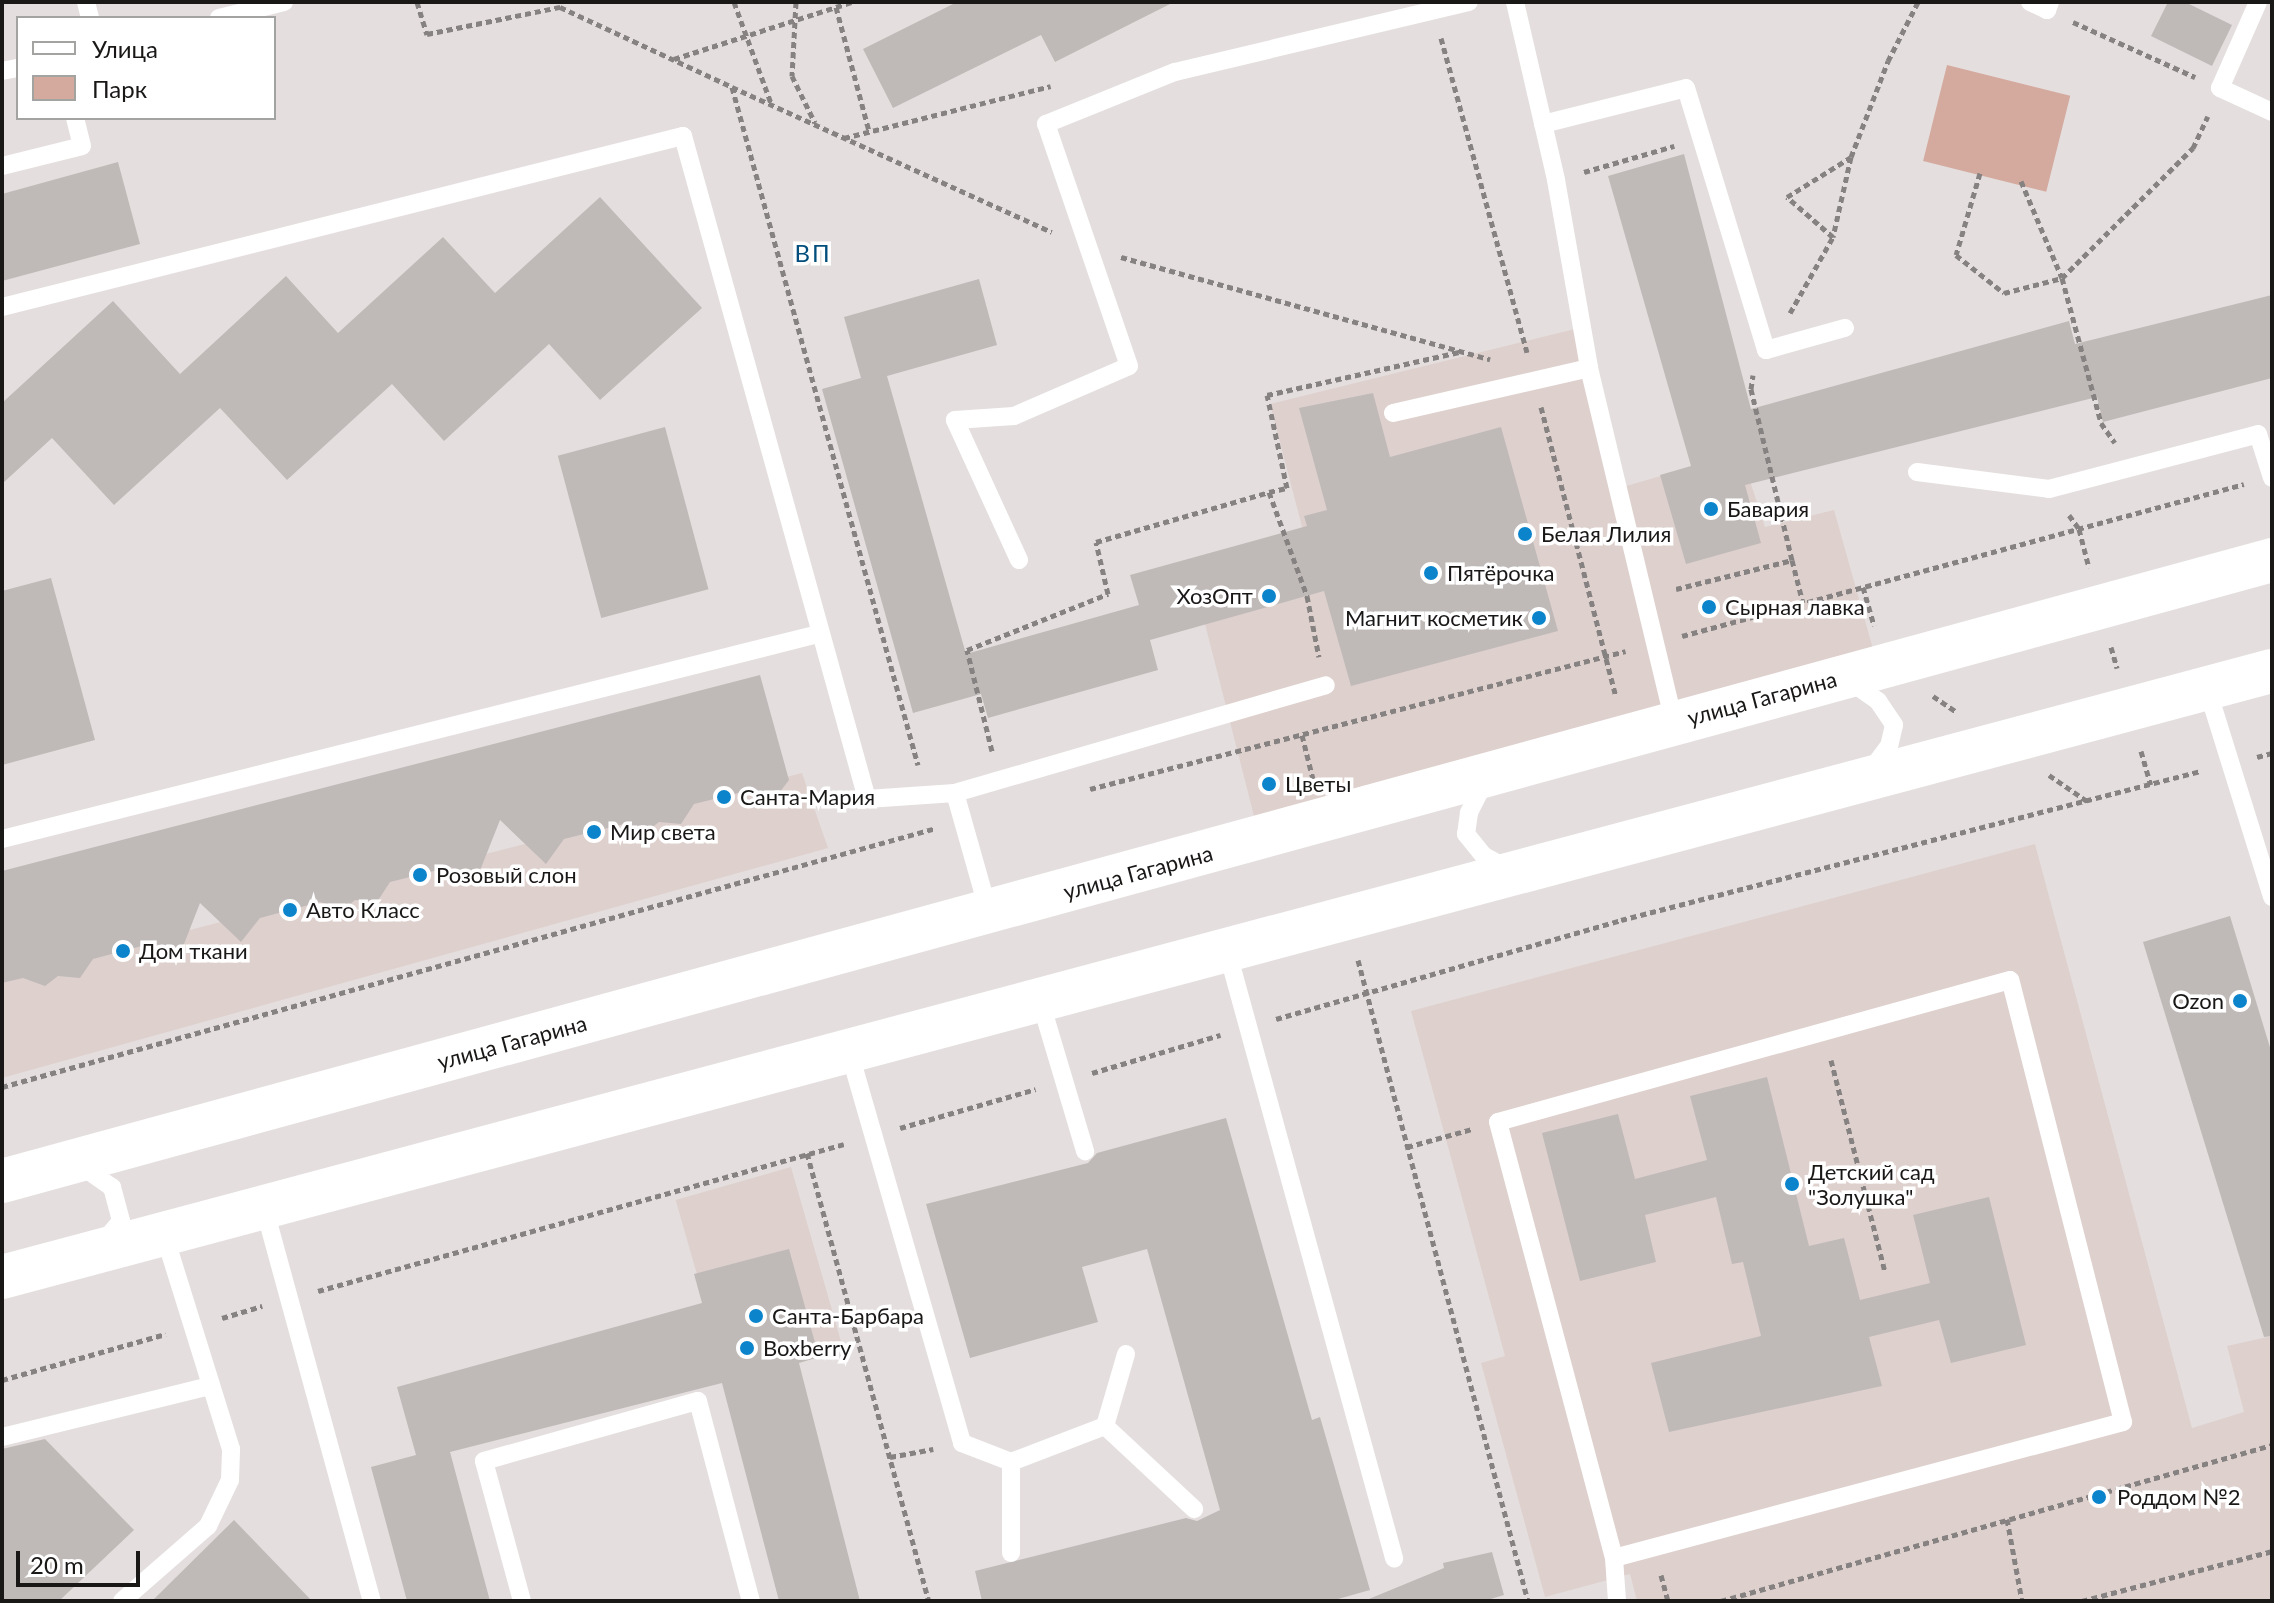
<!DOCTYPE html>
<html>
<head>
<meta charset="utf-8">
<style>
	body { margin:0 }
	#map { position:relative; width:2274px; height:1603px; overflow:hidden; background:#e4dfde; font-family:Lato,sans-serif }
	div>[style] { position:absolute }
	[style*='--x'] { left:calc(var(--x)*1px); top:calc(var(--y)*1px); width:calc(var(--w)*1px); rotate:calc(var(--a)*1deg) }
	.built>* { inset:0; background:#ded0cd; transform-origin:0 0 }
	.green>* { inset:0; background:#d4aa9f; transform-origin:0 0 }
	.building>* { inset:0; background:#bfbab8; transform-origin:0 0 }
	.path>* { height:5px; margin-top:-2.5px; transform-origin:0; background:repeating-linear-gradient(90deg,#858281 0 6px,transparent 0 10px) }
	.lane>* { height:18px; margin:-9px; padding:0 9px; transform-origin:9px; border-radius:9px; background:#fff }
	.secondary>* { height:44px; margin:-22px; padding:0 22px; transform-origin:22px; border-radius:22px; background:#fff }
	.dots>* { width:22px; height:22px; translate:-50% -50%; box-sizing:border-box; border:4px solid #fff; border-radius:50% }
	span { translate:-50% -50%; white-space:nowrap; text-align:center; line-height:1.15; -webkit-text-stroke:7px #fff; paint-order:stroke }
	.poi-label { font-size:22px; color:#1a1817 }
	.left { translate:0 -50%; text-align:left }
	.right { translate:-100% -50%; text-align:right }
	.street-label { font-size:22px; color:#1a1817 }
	.neighbourhood-label { font-size:24px; color:#014d7b; letter-spacing:2px }
	.frame { position:absolute; inset:0; border:4px solid #1a1817; pointer-events:none }
	.legend { position:absolute; left:16px; top:16px; width:260px; height:104px; box-sizing:border-box; background:#fff; border:2px solid #a3a3a2; margin:0; padding:10px 14px; list-style:none; font-size:24px; color:#1a1817 }
	.legend li { display:flex; align-items:center; gap:16px; height:40px }
	.legend b { width:40px; border:2px solid #a3a3a2 }
	.scale { position:absolute; left:16px; top:1551px; width:124px; height:36px; box-sizing:border-box; border:4px solid #1a1817; border-top:0; padding-left:10px; font-size:24px; line-height:28px; white-space:nowrap; color:#1a1817; -webkit-text-stroke:6px #fff; paint-order:stroke }
</style>
</head>
<body>
<div id="map">
	<div class="built">
		<div style="clip-path:polygon(1575px 329px,1612px 490px,1741px 453px,1765px 527px,1834px 510px,1875px 656px,1254px 816px,1205px 624px,1319px 592px,1270px 404px)"></div>
		<div style="clip-path:polygon(802px 773px,828px 848px,2px 1078px,2px 978px)"></div>
		<div style="clip-path:polygon(2035px 844px,2192px 1428px,2244px 1412px,2227px 1346px,2272px 1336px,2272px 1601px,1637px 1601px,1630px 1574px,1545px 1597px,1481px 1363px,1505px 1356px,1411px 1011px)"></div>
		<div style="left:791px;top:1167px;width:190px;height:120px;rotate:74deg"></div>
	</div>
	<div class="green">
		<div style="left:1947px;top:65px;width:127px;height:99px;rotate:14deg"></div>
	</div>
	<div class="building">
		<div style="clip-path:polygon(957px 2px,1174px 2px,1055px 62px,1041px 35px,893px 108px,863px 49px)"></div>
		<div style="clip-path:polygon(2168px 2px,2185px 2px,2232px 25px,2212px 66px,2151px 36px)"></div>
		<div style="clip-path:polygon(1684px 154px,1751px 409px,2069px 321px,2075px 344px,2272px 295px,2272px 378px,2103px 422px,2097px 397px,1745px 485px,1761px 543px,1686px 564px,1660px 475px,1691px 466px,1608px 176px)"></div>
		<div style="clip-path:polygon(118px 162px,140px 244px,2px 281px,2px 194px)"></div>
		<div style="clip-path:polygon(600px 197px,702px 308px,600px 400px,549px 344px,444px 441px,392px 384px,287px 480px,220px 408px,114px 505px,52px 438px,2px 484px,2px 403px,113px 301px,180px 374px,286px 276px,338px 333px,443px 237px,495px 293px)"></div>
		<div style="clip-path:polygon(979px 279px,997px 345px,887px 376px,966px 654px,1139px 605px,1130px 575px,1307px 526px,1304px 516px,1327px 510px,1299px 408px,1373px 393px,1390px 457px,1501px 427px,1558px 631px,1351px 686px,1324px 591px,1150px 640px,1158px 670px,988px 718px,981px 694px,913px 713px,822px 389px,861px 378px,844px 317px)"></div>
		<div style="left:665px;top:427px;width:168px;height:111px;rotate:75deg"></div>
		<div style="clip-path:polygon(51px 578px,95px 740px,2px 765px,2px 591px)"></div>
		<div style="clip-path:polygon(760px 675px,789px 780px,776px 797px,754px 789px,694px 804px,681px 824px,659px 822px,646px 832px,624px 824px,564px 839px,546px 864px,500px 820px,481px 868px,472px 875px,450px 867px,390px 882px,377px 902px,355px 900px,343px 910px,320px 902px,260px 918px,241px 942px,200px 903px,184px 944px,175px 951px,153px 943px,93px 959px,80px 978px,58px 976px,45px 986px,23px 978px,2px 983px,2px 871px)"></div>
		<div style="clip-path:polygon(2230px 916px,2272px 1054px,2272px 1336px,2264px 1337px,2143px 942px)"></div>
		<div style="clip-path:polygon(1767px 1077px,1809px 1246px,1844px 1238px,1860px 1300px,1930px 1283px,1913px 1215px,1989px 1197px,2026px 1345px,1951px 1363px,1939px 1320px,1869px 1337px,1882px 1386px,1669px 1432px,1651px 1363px,1761px 1336px,1743px 1262px,1732px 1264px,1716px 1197px,1645px 1215px,1656px 1262px,1580px 1281px,1542px 1133px,1618px 1114px,1635px 1179px,1707px 1160px,1690px 1096px)"></div>
		<div style="clip-path:polygon(1226px 1118px,1312px 1420px,1320px 1417px,1370px 1590px,1331px 1601px,982px 1601px,975px 1571px,1186px 1518px,1197px 1521px,1220px 1510px,1147px 1249px,1082px 1267px,1098px 1322px,970px 1358px,926px 1204px,1088px 1163px,1097px 1153px)"></div>
		<div style="clip-path:polygon(789px 1249px,819px 1357px,799px 1363px,860px 1601px,779px 1601px,722px 1383px,450px 1452px,490px 1601px,407px 1601px,371px 1467px,416px 1455px,397px 1387px,702px 1303px,694px 1274px)"></div>
		<div style="clip-path:polygon(45px 1439px,134px 1530px,59px 1601px,2px 1601px,2px 1449px)"></div>
		<div style="clip-path:polygon(234px 1520px,312px 1601px,152px 1601px)"></div>
		<div style="clip-path:polygon(1492px 1552px,1504px 1595px,1484px 1601px,1364px 1601px,1444px 1568px,1443px 1563px)"></div>
	</div>
	<div class="path">
		<div style="--x:417;--y:2;--w:34;--a:73"></div>
		<div style="--x:427;--y:34;--w:136;--a:-11.5"></div>
		<div style="--x:560;--y:7;--w:190;--a:24.9"></div>
		<div style="--x:732;--y:87;--w:703;--a:74.66"></div>
		<div style="--x:734;--y:2;--w:108;--a:69.9"></div>
		<div style="--x:796;--y:2;--w:74;--a:93.1"></div>
		<div style="--x:792;--y:76;--w:52;--a:63.9"></div>
		<div style="--x:836;--y:7;--w:16;--a:-18"></div>
		<div style="--x:2073;--y:22;--w:134;--a:24.3"></div>
		<div style="--x:1441;--y:38;--w:326;--a:74.7"></div>
		<div style="--x:674;--y:59;--w:170;--a:-17.8"></div>
		<div style="--x:836;--y:7;--w:128;--a:75.1"></div>
		<div style="--x:732;--y:87;--w:351;--a:24.4"></div>
		<div style="--x:844;--y:138;--w:213;--a:-14.1"></div>
		<div style="--x:1851;--y:157;--w:82;--a:102.7"></div>
		<div style="--x:1833;--y:237;--w:61;--a:-139"></div>
		<div style="--x:1787;--y:197;--w:75;--a:-32"></div>
		<div style="--x:1851;--y:157;--w:103;--a:-68.9"></div>
		<div style="--x:1888;--y:61;--w:66;--a:-63"></div>
		<div style="--x:1584;--y:172;--w:94;--a:-16.1"></div>
		<div style="--x:1980;--y:173;--w:85;--a:106.3"></div>
		<div style="--x:1956;--y:255;--w:61;--a:38.4"></div>
		<div style="--x:2004;--y:293;--w:60;--a:-14.5"></div>
		<div style="--x:2062;--y:278;--w:150;--a:74.9"></div>
		<div style="--x:2101;--y:423;--w:24;--a:55"></div>
		<div style="--x:2021;--y:181;--w:105;--a:67.1"></div>
		<div style="--x:2062;--y:278;--w:185;--a:-44.8"></div>
		<div style="--x:2193;--y:148;--w:35;--a:-65"></div>
		<div style="--x:1121;--y:257;--w:383;--a:15.5"></div>
		<div style="--x:1790;--y:313;--w:87;--a:-60.5"></div>
		<div style="--x:1541;--y:407;--w:299;--a:75.5"></div>
		<div style="--x:1269;--y:492;--w:18;--a:-13"></div>
		<div style="--x:1287;--y:488;--w:95;--a:-102.1"></div>
		<div style="--x:1267;--y:395;--w:198;--a:-12.6"></div>
		<div style="--x:2069;--y:515;--w:17;--a:54"></div>
		<div style="--x:2079;--y:529;--w:40;--a:75.6"></div>
		<div style="--x:1792;--y:560;--w:44;--a:75.7"></div>
		<div style="--x:1863;--y:587;--w:40;--a:74"></div>
		<div style="--x:1676;--y:589;--w:120;--a:-14"></div>
		<div style="--x:1792;--y:560;--w:176;--a:-103.5"></div>
		<div style="--x:1751;--y:389;--w:14;--a:-82"></div>
		<div style="--x:1682;--y:636;--w:582;--a:-15.13"></div>
		<div style="--x:2111;--y:647;--w:22;--a:74"></div>
		<div style="--x:1933;--y:696;--w:27;--a:34"></div>
		<div style="--x:1302;--y:735;--w:45;--a:76"></div>
		<div style="--x:992;--y:751;--w:104;--a:-103.9"></div>
		<div style="--x:967;--y:650;--w:152;--a:-21.7"></div>
		<div style="--x:1108;--y:594;--w:53;--a:-103"></div>
		<div style="--x:1096;--y:542;--w:180;--a:-16.1"></div>
		<div style="--x:1269;--y:492;--w:111;--a:69.9"></div>
		<div style="--x:1307;--y:596;--w:62;--a:78.9"></div>
		<div style="--x:2141;--y:751;--w:35;--a:74"></div>
		<div style="--x:2257;--y:757;--w:16;--a:-15"></div>
		<div style="--x:2049;--y:775;--w:46;--a:34.4"></div>
		<div style="--x:1090;--y:789;--w:553;--a:-14.44"></div>
		<div style="--x:1358;--y:960;--w:663;--a:75.15"></div>
		<div style="--x:1276;--y:1019;--w:359;--a:-16"></div>
		<div style="--x:1621;--y:920;--w:599;--a:-14.41"></div>
		<div style="--x:1831;--y:1060;--w:219;--a:75.7"></div>
		<div style="--x:1092;--y:1073;--w:134;--a:-16.5"></div>
		<div style="--x:2;--y:1087;--w:969;--a:-15.5"></div>
		<div style="--x:900;--y:1128;--w:141;--a:-16"></div>
		<div style="--x:1407;--y:1147;--w:67;--a:-15.5"></div>
		<div style="--x:807;--y:1153;--w:464;--a:74.8"></div>
		<div style="--x:318;--y:1291;--w:546;--a:-15.61"></div>
		<div style="--x:222;--y:1318;--w:42;--a:-16.7"></div>
		<div style="--x:2;--y:1380;--w:170;--a:-15.7"></div>
		<div style="--x:890;--y:1457;--w:44;--a:-10.5"></div>
		<div style="--x:2007;--y:1519;--w:83;--a:79.6"></div>
		<div style="--x:1661;--y:1575;--w:27;--a:75"></div>
		<div style="--x:1721;--y:1601;--w:573;--a:-15.81"></div>
		<div style="--x:2082;--y:1601;--w:196;--a:-14.7"></div>
	</div>
	<div class="lane">
		<div style="--x:86;--y:2;--w:16;--a:76"></div>
		<div style="--x:1515;--y:2;--w:183;--a:77"></div>
		<div style="--x:1556;--y:180;--w:191;--a:80"></div>
		<div style="--x:1589;--y:368;--w:364;--a:76.5"></div>
		<div style="--x:2030;--y:2;--w:19;--a:25"></div>
		<div style="--x:2047;--y:10;--w:9;--a:-69"></div>
		<div style="--x:2258;--y:2;--w:94;--a:113.8"></div>
		<div style="--x:2220;--y:88;--w:57;--a:24.8"></div>
		<div style="--x:219;--y:18;--w:67;--a:-13.8"></div>
		<div style="--x:2;--y:71;--w:16;--a:-11"></div>
		<div style="--x:1543;--y:124;--w:147;--a:-14.1"></div>
		<div style="--x:1686;--y:88;--w:274;--a:73"></div>
		<div style="--x:1766;--y:350;--w:82;--a:-15.6"></div>
		<div style="--x:2;--y:166;--w:82;--a:-14"></div>
		<div style="--x:82;--y:146;--w:29;--a:-104"></div>
		<div style="--x:2;--y:307;--w:702;--a:-14.1"></div>
		<div style="--x:683;--y:136;--w:688;--a:74.49"></div>
		<div style="--x:867;--y:799;--w:88;--a:-3.9"></div>
		<div style="--x:955;--y:793;--w:125;--a:74.2"></div>
		<div style="--x:1393;--y:413;--w:201;--a:-12.9"></div>
		<div style="--x:1917;--y:472;--w:133;--a:7.3"></div>
		<div style="--x:2049;--y:489;--w:216;--a:-14.7"></div>
		<div style="--x:2258;--y:434;--w:46;--a:72.3"></div>
		<div style="--x:1019;--y:560;--w:154;--a:-114.6"></div>
		<div style="--x:955;--y:420;--w:59;--a:-3.9"></div>
		<div style="--x:1014;--y:416;--w:125;--a:-23.5"></div>
		<div style="--x:1129;--y:366;--w:256;--a:-108.9"></div>
		<div style="--x:1046;--y:124;--w:139;--a:-22"></div>
		<div style="--x:1175;--y:72;--w:302;--a:-13.4"></div>
		<div style="--x:1848;--y:680;--w:37;--a:35"></div>
		<div style="--x:1878;--y:701;--w:29;--a:56"></div>
		<div style="--x:1894;--y:725;--w:22;--a:103"></div>
		<div style="--x:1889;--y:746;--w:31;--a:127"></div>
		<div style="--x:2207;--y:688;--w:219;--a:72.7"></div>
		<div style="--x:1485;--y:781;--w:36;--a:117"></div>
		<div style="--x:1469;--y:813;--w:21;--a:98"></div>
		<div style="--x:1466;--y:834;--w:28;--a:51"></div>
		<div style="--x:1484;--y:856;--w:30;--a:28"></div>
		<div style="--x:955;--y:793;--w:386;--a:-16.2"></div>
		<div style="--x:2;--y:839;--w:841;--a:-14.1"></div>
		<div style="--x:1227;--y:950;--w:631;--a:74.64"></div>
		<div style="--x:1040;--y:1000;--w:158;--a:73.4"></div>
		<div style="--x:849;--y:1051;--w:408;--a:73.9"></div>
		<div style="--x:962;--y:1443;--w:53;--a:21.2"></div>
		<div style="--x:1011;--y:1462;--w:91;--a:90"></div>
		<div style="--x:80;--y:1165;--w:39;--a:35"></div>
		<div style="--x:112;--y:1187;--w:35;--a:75"></div>
		<div style="--x:121;--y:1221;--w:25;--a:130"></div>
		<div style="--x:264;--y:1207;--w:409;--a:74.7"></div>
		<div style="--x:1105;--y:1426;--w:122;--a:43"></div>
		<div style="--x:2;--y:1437;--w:214;--a:-13.8"></div>
		<div style="--x:1011;--y:1462;--w:101;--a:-21"></div>
		<div style="--x:1105;--y:1426;--w:75;--a:-73.7"></div>
		<div style="--x:1614;--y:1558;--w:527;--a:-14.96"></div>
		<div style="--x:2123;--y:1422;--w:456;--a:-104.3"></div>
		<div style="--x:2010;--y:980;--w:531;--a:164.5"></div>
		<div style="--x:1498;--y:1122;--w:451;--a:75.1"></div>
		<div style="--x:1614;--y:1558;--w:43;--a:86"></div>
		<div style="--x:122;--y:1601;--w:114;--a:-41.1"></div>
		<div style="--x:208;--y:1526;--w:51;--a:-64.4"></div>
		<div style="--x:230;--y:1480;--w:31;--a:-88"></div>
		<div style="--x:231;--y:1449;--w:225;--a:-107.3"></div>
		<div style="--x:522;--y:1601;--w:145;--a:-105.2"></div>
		<div style="--x:484;--y:1461;--w:222;--a:-15.7"></div>
		<div style="--x:698;--y:1401;--w:207;--a:75.2"></div>
	</div>
	<div class="secondary">
		<div style="--x:2;--y:1181;--w:2353;--a:-15.3"></div>
		<div style="--x:2;--y:1277;--w:2349;--a:-14.95"></div>
	</div>
	<div class="dots">
		<div style="left:1711px;top:509px;background:#0b84cc"></div>
		<div style="left:1525px;top:534px;background:#0b84cc"></div>
		<div style="left:1431px;top:573px;background:#0b84cc"></div>
		<div style="left:1269px;top:596px;background:#0b84cc"></div>
		<div style="left:1709px;top:607px;background:#0b84cc"></div>
		<div style="left:1539px;top:618px;background:#0b84cc"></div>
		<div style="left:1269px;top:784px;background:#0b84cc"></div>
		<div style="left:724px;top:797px;background:#0b84cc"></div>
		<div style="left:594px;top:832px;background:#0b84cc"></div>
		<div style="left:420px;top:875px;background:#0b84cc"></div>
		<div style="left:290px;top:910px;background:#0b84cc"></div>
		<div style="left:123px;top:951px;background:#0b84cc"></div>
		<div style="left:2240px;top:1001px;background:#0b84cc"></div>
		<div style="left:1792px;top:1184px;background:#0b84cc"></div>
		<div style="left:756px;top:1316px;background:#0b84cc"></div>
		<div style="left:747px;top:1348px;background:#0b84cc"></div>
		<div style="left:2099px;top:1497px;background:#0b84cc"></div>
	</div>
	<div class="poi-label">
		<span class="left" style="left:1727px;top:509px">Бавария</span>
		<span class="left" style="left:1541px;top:534px">Белая Лилия</span>
		<span class="left" style="left:1447px;top:573px">Пятёрочка</span>
		<span class="right" style="left:1253px;top:596px">ХозОпт</span>
		<span class="left" style="left:1725px;top:607px">Сырная лавка</span>
		<span class="right" style="left:1523px;top:618px">Магнит косметик</span>
		<span class="left" style="left:1285px;top:784px">Цветы</span>
		<span class="left" style="left:740px;top:797px">Санта-Мария</span>
		<span class="left" style="left:610px;top:832px">Мир света</span>
		<span class="left" style="left:436px;top:875px">Розовый слон</span>
		<span class="left" style="left:306px;top:910px">Авто Класс</span>
		<span class="left" style="left:139px;top:951px">Дом ткани</span>
		<span class="right" style="left:2224px;top:1001px">Ozon</span>
		<span class="left" style="left:1808px;top:1184px">Детский сад<br>"Золушка"</span>
		<span class="left" style="left:772px;top:1316px">Санта-Барбара</span>
		<span class="left" style="left:763px;top:1348px">Boxberry</span>
		<span class="left" style="left:2117px;top:1497px">Роддом №2</span>
	</div>
	<div class="street-label">
		<span style="left:1762px;top:698px;rotate:-15deg">улица Гагарина</span>
		<span style="left:1138px;top:872px;rotate:-15deg">улица Гагарина</span>
		<span style="left:512px;top:1042px;rotate:-15deg">улица Гагарина</span>
	</div>
	<div class="neighbourhood-label">
		<span style="left:813px;top:253px">ВП</span>
	</div>
	<div class="frame"></div>
	<ul class="legend">
	<li><b style="height:10px;background:#fff"></b>Улица</li>
	<li><b style="height:22px;background:#d4aa9f"></b>Парк</li>
	</ul>
	<div class="scale">20 m</div>
</div>
</body>
</html>
